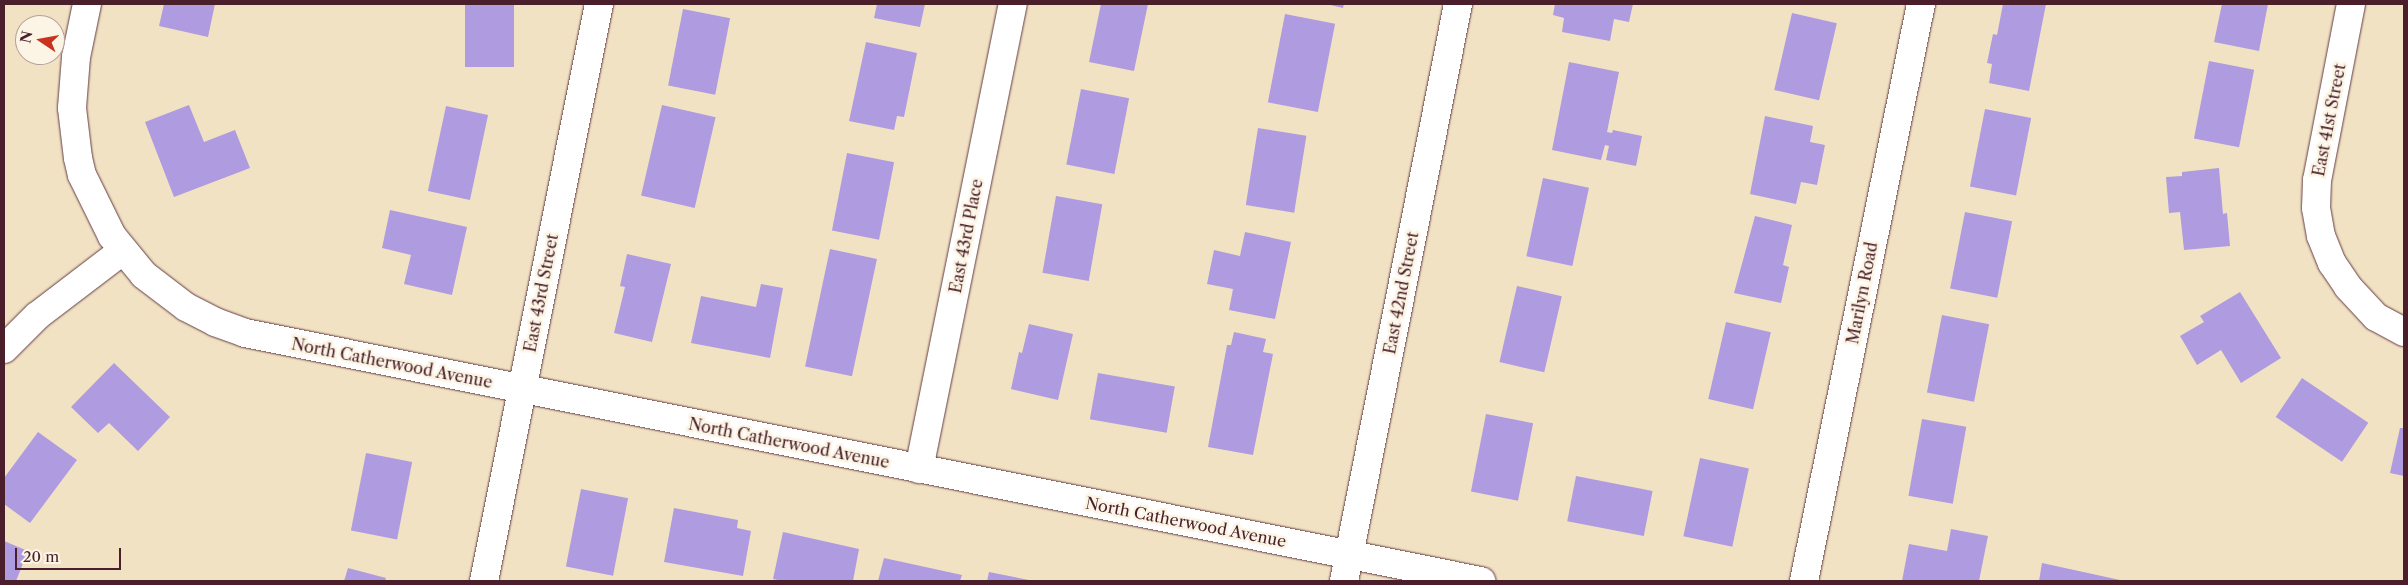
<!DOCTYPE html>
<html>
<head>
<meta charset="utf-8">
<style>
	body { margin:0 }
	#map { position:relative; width:2408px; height:585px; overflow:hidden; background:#f2e2c4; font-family:"Libre Caslon Text",serif }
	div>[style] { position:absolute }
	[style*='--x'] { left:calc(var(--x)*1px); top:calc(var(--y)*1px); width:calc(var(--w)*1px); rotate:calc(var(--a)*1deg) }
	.building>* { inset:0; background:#af9bdf; transform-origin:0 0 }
	.roads { filter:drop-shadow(0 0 1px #633c42) drop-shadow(0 0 1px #633c42) }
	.street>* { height:28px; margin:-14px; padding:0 14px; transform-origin:14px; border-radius:14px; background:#fff }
	.secondary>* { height:28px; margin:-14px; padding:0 14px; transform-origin:14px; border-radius:14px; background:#fff }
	span { translate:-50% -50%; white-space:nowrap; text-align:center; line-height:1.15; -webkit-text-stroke:5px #fcf5e5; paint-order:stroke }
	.street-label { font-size:16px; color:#4a1f2b }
	.frame { position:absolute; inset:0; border:5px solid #4a1f2b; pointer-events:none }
	.north { position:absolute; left:15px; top:15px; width:50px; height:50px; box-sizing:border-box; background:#fcf5e5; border:1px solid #b59f9b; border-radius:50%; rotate:282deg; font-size:14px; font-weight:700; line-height:20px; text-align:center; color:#4a1f2b }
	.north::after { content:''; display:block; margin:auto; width:18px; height:22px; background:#c8321e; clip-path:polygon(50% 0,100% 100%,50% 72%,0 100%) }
	.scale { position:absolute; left:15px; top:548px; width:106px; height:22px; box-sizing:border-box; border:2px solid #4a1f2b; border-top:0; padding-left:6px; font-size:15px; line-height:18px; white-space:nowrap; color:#4a1f2b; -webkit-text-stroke:4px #fcf5e5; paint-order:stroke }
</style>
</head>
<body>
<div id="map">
	<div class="building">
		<div style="clip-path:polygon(164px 4px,215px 4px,208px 37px,159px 26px)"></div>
		<div style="left:465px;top:4px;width:49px;height:63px"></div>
		<div style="clip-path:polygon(877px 4px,925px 4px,920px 27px,874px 18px)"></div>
		<div style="clip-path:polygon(1101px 4px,1148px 4px,1134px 71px,1089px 62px)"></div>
		<div style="clip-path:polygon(1326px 4px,1344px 4px,1343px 8px)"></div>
		<div style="clip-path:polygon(1555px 4px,1633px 4px,1629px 22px,1614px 19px,1610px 41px,1562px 32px,1564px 18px,1553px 15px)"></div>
		<div style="clip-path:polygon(2003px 4px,2046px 4px,2029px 91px,1989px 83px,1992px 64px,1987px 63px,1993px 34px,1997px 35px)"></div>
		<div style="clip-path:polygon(2222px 4px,2268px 4px,2259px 51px,2214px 42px)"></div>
		<div style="left:683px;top:9px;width:48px;height:78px;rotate:11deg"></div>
		<div style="left:1792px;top:13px;width:46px;height:79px;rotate:13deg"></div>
		<div style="left:1285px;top:14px;width:51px;height:90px;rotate:11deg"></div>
		<div style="clip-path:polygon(866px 42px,917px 53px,904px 117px,897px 116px,894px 130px,849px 121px)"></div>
		<div style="left:2209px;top:61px;width:46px;height:79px;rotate:11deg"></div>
		<div style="clip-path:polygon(1569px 62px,1619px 72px,1607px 132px,1612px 133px,1613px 130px,1642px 136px,1636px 166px,1606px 160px,1609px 146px,1605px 145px,1601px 160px,1552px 150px)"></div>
		<div style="left:1081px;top:89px;width:49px;height:77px;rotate:11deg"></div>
		<div style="clip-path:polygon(189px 105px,204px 142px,235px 130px,250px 168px,174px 197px,145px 122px)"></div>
		<div style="left:662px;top:105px;width:55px;height:93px;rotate:13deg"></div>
		<div style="left:446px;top:106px;width:43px;height:87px;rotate:12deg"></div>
		<div style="left:1985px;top:109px;width:47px;height:79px;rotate:11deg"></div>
		<div style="clip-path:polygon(1765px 116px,1813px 126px,1810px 142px,1825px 145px,1817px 185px,1801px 182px,1796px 204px,1750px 194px)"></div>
		<div style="left:1258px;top:128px;width:49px;height:78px;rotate:9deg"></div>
		<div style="left:847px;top:153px;width:48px;height:79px;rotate:11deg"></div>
		<div style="clip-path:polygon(2219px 168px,2223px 214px,2227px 213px,2230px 246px,2184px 250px,2180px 212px,2169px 213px,2166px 177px,2182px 176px,2182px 172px)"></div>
		<div style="left:1543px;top:178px;width:47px;height:80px;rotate:12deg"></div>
		<div style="left:1056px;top:196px;width:47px;height:78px;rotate:10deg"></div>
		<div style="clip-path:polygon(390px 210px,467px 227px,452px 295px,404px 284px,411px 255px,382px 248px)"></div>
		<div style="left:1965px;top:212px;width:48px;height:78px;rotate:11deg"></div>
		<div style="clip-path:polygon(1755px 216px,1792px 225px,1783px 265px,1789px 267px,1781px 303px,1734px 293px)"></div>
		<div style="clip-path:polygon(1245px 232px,1291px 242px,1275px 319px,1229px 310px,1233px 289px,1207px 284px,1214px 250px,1240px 256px)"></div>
		<div style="left:830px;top:249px;width:48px;height:120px;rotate:12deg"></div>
		<div style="clip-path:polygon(627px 254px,671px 264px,652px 342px,614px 333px,625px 287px,620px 286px)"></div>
		<div style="clip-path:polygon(761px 284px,783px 288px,770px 358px,691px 343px,701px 296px,756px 307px)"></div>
		<div style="left:1517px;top:286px;width:46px;height:78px;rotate:13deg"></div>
		<div style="clip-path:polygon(2240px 292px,2281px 358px,2241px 383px,2221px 350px,2197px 365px,2180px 336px,2204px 322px,2200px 316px)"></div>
		<div style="left:1942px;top:315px;width:48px;height:79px;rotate:11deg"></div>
		<div style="left:1726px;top:322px;width:46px;height:79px;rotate:13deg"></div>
		<div style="clip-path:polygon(1029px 324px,1073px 334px,1058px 400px,1011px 389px,1019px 352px,1022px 353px)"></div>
		<div style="clip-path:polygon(1234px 332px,1266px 339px,1263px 352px,1273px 354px,1253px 455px,1208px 447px,1227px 345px,1231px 345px)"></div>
		<div style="clip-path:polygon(114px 363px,170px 417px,138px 451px,109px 423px,98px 433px,71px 407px)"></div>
		<div style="left:1098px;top:373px;width:78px;height:47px;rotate:10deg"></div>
		<div style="left:2302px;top:378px;width:80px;height:47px;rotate:34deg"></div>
		<div style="left:1486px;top:414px;width:48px;height:79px;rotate:11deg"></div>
		<div style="left:1922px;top:419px;width:45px;height:78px;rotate:10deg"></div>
		<div style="clip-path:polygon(2400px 428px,2404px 428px,2404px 476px,2390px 473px)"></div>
		<div style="clip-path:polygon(38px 432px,77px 460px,30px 523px,4px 504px,4px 478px)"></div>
		<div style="left:366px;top:453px;width:47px;height:79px;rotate:11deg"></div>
		<div style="left:1700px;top:458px;width:50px;height:80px;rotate:12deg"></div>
		<div style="left:1576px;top:476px;width:78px;height:46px;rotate:11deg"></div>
		<div style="left:581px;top:489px;width:48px;height:79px;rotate:11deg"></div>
		<div style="clip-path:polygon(674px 508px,738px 520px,737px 528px,751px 531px,743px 576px,664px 562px)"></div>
		<div style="clip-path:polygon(1951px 529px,1988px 536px,1979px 581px,1902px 581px,1909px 544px,1947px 551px)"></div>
		<div style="clip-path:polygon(783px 532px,859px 549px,853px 581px,783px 581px,773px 579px)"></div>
		<div style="clip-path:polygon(4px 541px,28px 551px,16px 581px,4px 581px)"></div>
		<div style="clip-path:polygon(884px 558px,962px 575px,960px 581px,878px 581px)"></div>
		<div style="clip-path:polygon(2042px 563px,2120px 580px,2120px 581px,2039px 581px)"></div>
		<div style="clip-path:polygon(348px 568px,386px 578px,385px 581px,344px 581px)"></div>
		<div style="clip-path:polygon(989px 572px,1029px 580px,1029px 581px,987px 581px)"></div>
	</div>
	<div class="roads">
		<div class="street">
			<div style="--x:87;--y:4;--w:54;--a:101.7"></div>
			<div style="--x:76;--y:57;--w:51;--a:94.5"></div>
			<div style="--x:72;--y:108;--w:50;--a:83.2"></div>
			<div style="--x:78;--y:158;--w:17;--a:77"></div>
			<div style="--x:82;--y:175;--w:68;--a:63.8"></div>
			<div style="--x:112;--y:236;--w:50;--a:50.6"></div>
			<div style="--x:144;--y:275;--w:53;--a:37.3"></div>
			<div style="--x:186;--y:307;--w:33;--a:27"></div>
			<div style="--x:215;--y:322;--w:32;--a:20"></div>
			<div style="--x:245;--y:333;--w:1261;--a:11.35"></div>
			<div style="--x:2351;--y:4;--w:179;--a:100.9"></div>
			<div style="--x:2317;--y:180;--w:28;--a:92"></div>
			<div style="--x:2316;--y:208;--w:28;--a:80"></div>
			<div style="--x:2321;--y:236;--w:29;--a:68"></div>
			<div style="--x:2332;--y:263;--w:29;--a:56"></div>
			<div style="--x:2348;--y:287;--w:41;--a:47"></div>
			<div style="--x:2376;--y:317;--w:32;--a:28"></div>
			<div style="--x:4;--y:349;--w:47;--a:-45"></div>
			<div style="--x:37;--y:316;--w:107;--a:-37.4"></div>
			<div style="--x:919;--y:469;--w:474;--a:-78.6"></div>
			<div style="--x:484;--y:581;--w:588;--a:-78.73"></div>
			<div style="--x:1804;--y:581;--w:589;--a:-78.54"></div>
		</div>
		<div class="secondary">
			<div style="--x:1344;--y:581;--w:588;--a:-78.82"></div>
		</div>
	</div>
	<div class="street-label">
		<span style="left:2329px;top:120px;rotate:-79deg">East 41st Street</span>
		<span style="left:966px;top:236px;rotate:-79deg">East 43rd Place</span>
		<span style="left:541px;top:293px;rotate:-79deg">East 43rd Street</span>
		<span style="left:1401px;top:293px;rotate:-79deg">East 42nd Street</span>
		<span style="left:1862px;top:293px;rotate:-79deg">Marilyn Road</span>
		<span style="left:392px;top:363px;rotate:11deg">North Catherwood Avenue</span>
		<span style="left:789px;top:443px;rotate:11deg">North Catherwood Avenue</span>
		<span style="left:1186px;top:522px;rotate:11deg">North Catherwood Avenue</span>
	</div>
	<div class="frame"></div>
	<div class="north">N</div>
	<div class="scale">20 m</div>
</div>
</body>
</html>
